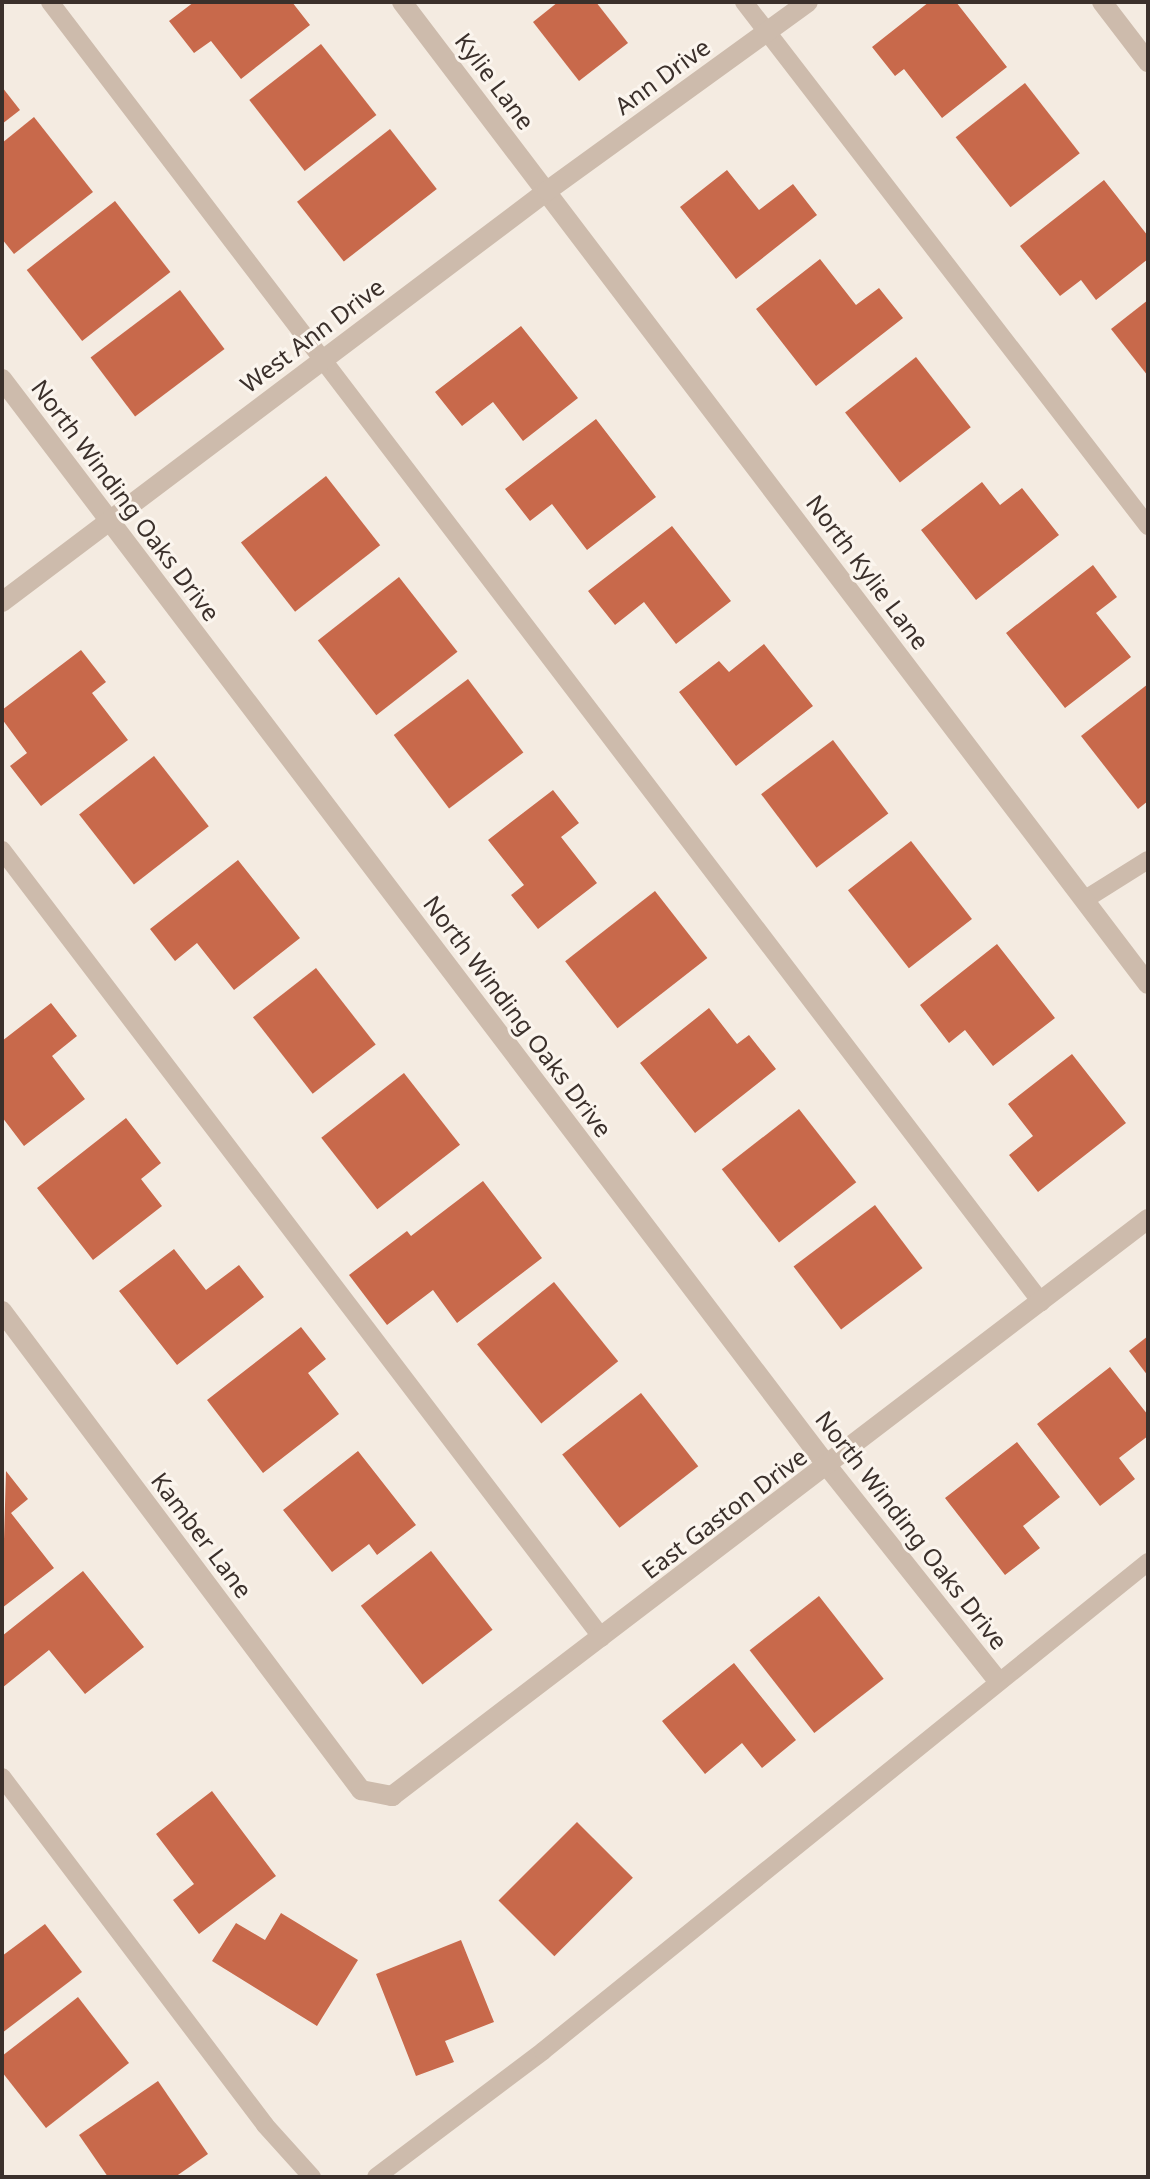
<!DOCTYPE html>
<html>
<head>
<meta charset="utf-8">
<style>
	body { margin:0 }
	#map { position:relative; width:1150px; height:2179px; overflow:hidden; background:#f4ebe1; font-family:"Noto Sans",sans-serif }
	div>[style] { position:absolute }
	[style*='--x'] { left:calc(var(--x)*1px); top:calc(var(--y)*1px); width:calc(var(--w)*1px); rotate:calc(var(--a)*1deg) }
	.building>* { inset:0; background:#c8694b; transform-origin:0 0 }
	.service>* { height:18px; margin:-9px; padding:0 9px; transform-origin:9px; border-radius:9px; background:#cdbbac }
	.minor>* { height:20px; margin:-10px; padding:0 10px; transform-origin:10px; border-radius:10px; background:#cdbbac }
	span { translate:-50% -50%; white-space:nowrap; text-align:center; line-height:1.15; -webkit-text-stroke:6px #fbf5ee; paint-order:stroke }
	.street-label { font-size:24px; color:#3b302b }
	.frame { position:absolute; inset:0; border:4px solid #3b302b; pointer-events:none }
</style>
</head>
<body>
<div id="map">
	<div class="building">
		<div style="clip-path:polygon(194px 2px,292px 2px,310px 25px,241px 79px,211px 41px,194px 53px,169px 21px)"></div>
		<div style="clip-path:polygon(558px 2px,596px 2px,628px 43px,579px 81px,533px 22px)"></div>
		<div style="clip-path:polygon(929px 2px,956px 2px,1007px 67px,942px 118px,904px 69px,895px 76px,872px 47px)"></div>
		<div style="left:321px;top:44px;width:90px;height:91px;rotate:52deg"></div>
		<div style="left:1025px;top:83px;width:89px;height:88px;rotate:52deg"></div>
		<div style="clip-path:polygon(2px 87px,20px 110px,2px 124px)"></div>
		<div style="clip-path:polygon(34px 117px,93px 192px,14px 254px,2px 239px,2px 143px)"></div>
		<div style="left:390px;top:129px;width:76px;height:118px;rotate:52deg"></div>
		<div style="clip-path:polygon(727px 170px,759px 210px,793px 184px,817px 215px,736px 279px,680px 207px)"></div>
		<div style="clip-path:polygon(1104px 180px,1148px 236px,1148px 259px,1096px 300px,1081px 280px,1060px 296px,1020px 246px)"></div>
		<div style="left:115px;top:201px;width:90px;height:112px;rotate:52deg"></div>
		<div style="clip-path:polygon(820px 259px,856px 305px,879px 288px,903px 318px,816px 386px,756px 309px)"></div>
		<div style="left:180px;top:290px;width:74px;height:112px;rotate:53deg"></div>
		<div style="clip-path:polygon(1148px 300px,1148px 376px,1111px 329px)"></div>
		<div style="clip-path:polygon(521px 326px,578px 398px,523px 441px,493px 402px,462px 426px,435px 392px)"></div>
		<div style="left:916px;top:357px;width:89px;height:90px;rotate:52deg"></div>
		<div style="clip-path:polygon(596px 419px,656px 497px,587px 550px,552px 504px,530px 521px,505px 489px)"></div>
		<div style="left:326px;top:476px;width:88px;height:108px;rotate:52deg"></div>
		<div style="clip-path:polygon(982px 482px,1000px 505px,1022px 488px,1059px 535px,976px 600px,921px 530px)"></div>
		<div style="clip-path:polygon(672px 526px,731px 601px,676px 644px,644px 602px,615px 625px,588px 591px)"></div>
		<div style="clip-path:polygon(1093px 565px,1117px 597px,1096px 613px,1131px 657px,1065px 708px,1006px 633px)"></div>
		<div style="left:399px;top:577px;width:95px;height:103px;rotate:52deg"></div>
		<div style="clip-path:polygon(764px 644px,813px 706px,736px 766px,679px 692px,719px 661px,729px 672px)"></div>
		<div style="clip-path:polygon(81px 650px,106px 682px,92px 693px,128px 740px,41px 806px,10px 766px,27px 753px,2px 719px,2px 710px)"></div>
		<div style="left:468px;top:679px;width:92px;height:93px;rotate:53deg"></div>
		<div style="clip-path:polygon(1148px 684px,1148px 801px,1138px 809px,1081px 736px)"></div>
		<div style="left:833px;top:740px;width:92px;height:90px;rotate:53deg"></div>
		<div style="left:154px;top:756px;width:89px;height:95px;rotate:52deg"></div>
		<div style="clip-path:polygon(553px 790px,579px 823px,561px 837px,597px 883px,538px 929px,511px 895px,524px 885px,488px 840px)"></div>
		<div style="left:911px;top:841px;width:99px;height:80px;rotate:52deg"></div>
		<div style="clip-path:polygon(238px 860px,300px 938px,234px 990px,197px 943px,175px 961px,150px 929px)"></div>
		<div style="left:655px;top:891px;width:85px;height:114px;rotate:52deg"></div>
		<div style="clip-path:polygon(997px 944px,1055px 1018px,993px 1066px,965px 1030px,949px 1043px,920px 1005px)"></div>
		<div style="left:316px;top:968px;width:97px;height:80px;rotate:52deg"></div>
		<div style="clip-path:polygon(51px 1003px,77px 1036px,52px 1056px,85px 1099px,24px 1146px,2px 1117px,2px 1041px)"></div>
		<div style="clip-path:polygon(709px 1008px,737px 1044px,749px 1035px,776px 1069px,695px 1133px,640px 1063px)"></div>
		<div style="clip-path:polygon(1072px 1054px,1126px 1123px,1038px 1192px,1009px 1155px,1033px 1136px,1008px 1104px)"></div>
		<div style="left:404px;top:1073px;width:91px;height:105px;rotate:52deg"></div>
		<div style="left:799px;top:1109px;width:93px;height:98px;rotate:52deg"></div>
		<div style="clip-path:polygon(126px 1118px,161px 1163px,141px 1179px,162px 1206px,93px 1260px,37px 1188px)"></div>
		<div style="clip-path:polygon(483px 1181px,542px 1258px,457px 1323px,433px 1290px,387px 1325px,349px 1275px,407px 1231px,411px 1236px)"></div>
		<div style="left:875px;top:1205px;width:79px;height:102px;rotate:53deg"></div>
		<div style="clip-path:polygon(174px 1249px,206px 1290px,239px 1265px,264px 1297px,177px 1365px,119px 1291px)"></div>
		<div style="left:554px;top:1282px;width:102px;height:99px;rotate:51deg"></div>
		<div style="clip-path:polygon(301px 1327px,326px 1359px,308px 1373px,339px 1414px,263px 1473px,207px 1400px)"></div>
		<div style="clip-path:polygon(1148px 1336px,1148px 1376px,1129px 1351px)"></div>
		<div style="clip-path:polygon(1110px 1367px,1148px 1415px,1148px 1436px,1119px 1458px,1135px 1479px,1100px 1506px,1037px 1424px)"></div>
		<div style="left:641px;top:1393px;width:93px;height:100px;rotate:52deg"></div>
		<div style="clip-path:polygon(1017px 1442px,1060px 1497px,1023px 1526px,1040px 1548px,1005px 1575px,945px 1498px)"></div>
		<div style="clip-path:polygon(358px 1451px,416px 1525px,377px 1555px,369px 1544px,332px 1572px,283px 1510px)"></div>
		<div style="clip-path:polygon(6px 1471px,28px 1499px,11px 1513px,54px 1568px,2px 1608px)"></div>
		<div style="left:431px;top:1551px;width:100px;height:89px;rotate:52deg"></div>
		<div style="clip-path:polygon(83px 1571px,144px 1647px,85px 1694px,49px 1650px,2px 1688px,2px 1636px)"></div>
		<div style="left:819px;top:1596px;width:105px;height:88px;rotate:52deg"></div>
		<div style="clip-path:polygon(734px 1663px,796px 1740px,762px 1768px,742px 1743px,705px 1774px,662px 1721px)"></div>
		<div style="clip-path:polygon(212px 1791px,276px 1876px,199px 1934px,173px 1900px,194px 1884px,156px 1834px)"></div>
		<div style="left:577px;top:1822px;width:79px;height:111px;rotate:45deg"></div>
		<div style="clip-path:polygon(281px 1913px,358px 1960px,317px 2026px,212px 1961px,236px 1923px,265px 1940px)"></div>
		<div style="clip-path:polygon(45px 1924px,82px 1972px,2px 2033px,2px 1956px)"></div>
		<div style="clip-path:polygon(461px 1940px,494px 2022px,445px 2041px,454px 2062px,416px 2076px,376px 1974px)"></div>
		<div style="clip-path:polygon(78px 1997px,129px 2063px,46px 2128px,2px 2072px,2px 2056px)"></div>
		<div style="clip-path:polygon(158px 2081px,208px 2154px,175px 2177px,108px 2177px,79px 2135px)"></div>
	</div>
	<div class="service">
		<div style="--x:50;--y:2;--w:1635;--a:52.68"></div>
		<div style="--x:744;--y:2;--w:662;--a:52.37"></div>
		<div style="--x:2;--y:850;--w:990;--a:52.71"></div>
		<div style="--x:1084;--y:900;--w:75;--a:-32"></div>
		<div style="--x:2;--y:1777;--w:436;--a:52.9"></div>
		<div style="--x:265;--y:2125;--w:70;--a:47.9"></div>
		<div style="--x:376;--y:2177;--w:209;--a:-37"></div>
		<div style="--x:543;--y:2051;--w:778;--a:-38.95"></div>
	</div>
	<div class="minor">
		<div style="--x:402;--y:2;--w:1233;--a:52.78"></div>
		<div style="--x:1102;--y:2;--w:76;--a:52.5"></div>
		<div style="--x:2;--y:379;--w:1366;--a:52.79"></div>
		<div style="--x:828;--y:1467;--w:273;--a:51.5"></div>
		<div style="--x:2;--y:602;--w:683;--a:-37.02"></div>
		<div style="--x:547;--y:191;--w:322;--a:-35.9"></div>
		<div style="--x:2;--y:1311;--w:599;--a:53.15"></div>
		<div style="--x:361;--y:1790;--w:32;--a:11"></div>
		<div style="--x:392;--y:1796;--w:951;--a:-37.35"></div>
	</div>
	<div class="street-label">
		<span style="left:662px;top:76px;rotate:-36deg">Ann Drive</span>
		<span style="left:495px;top:81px;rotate:53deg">Kylie Lane</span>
		<span style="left:312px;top:335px;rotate:-37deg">West Ann Drive</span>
		<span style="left:126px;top:500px;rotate:53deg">North Winding Oaks Drive</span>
		<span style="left:868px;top:572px;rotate:53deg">North Kylie Lane</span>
		<span style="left:518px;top:1016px;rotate:53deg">North Winding Oaks Drive</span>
		<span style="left:724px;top:1513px;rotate:-37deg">East Gaston Drive</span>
		<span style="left:912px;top:1530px;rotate:52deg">North Winding Oaks Drive</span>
		<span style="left:202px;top:1535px;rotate:53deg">Kamber Lane</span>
	</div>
	<div class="frame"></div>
</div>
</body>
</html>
